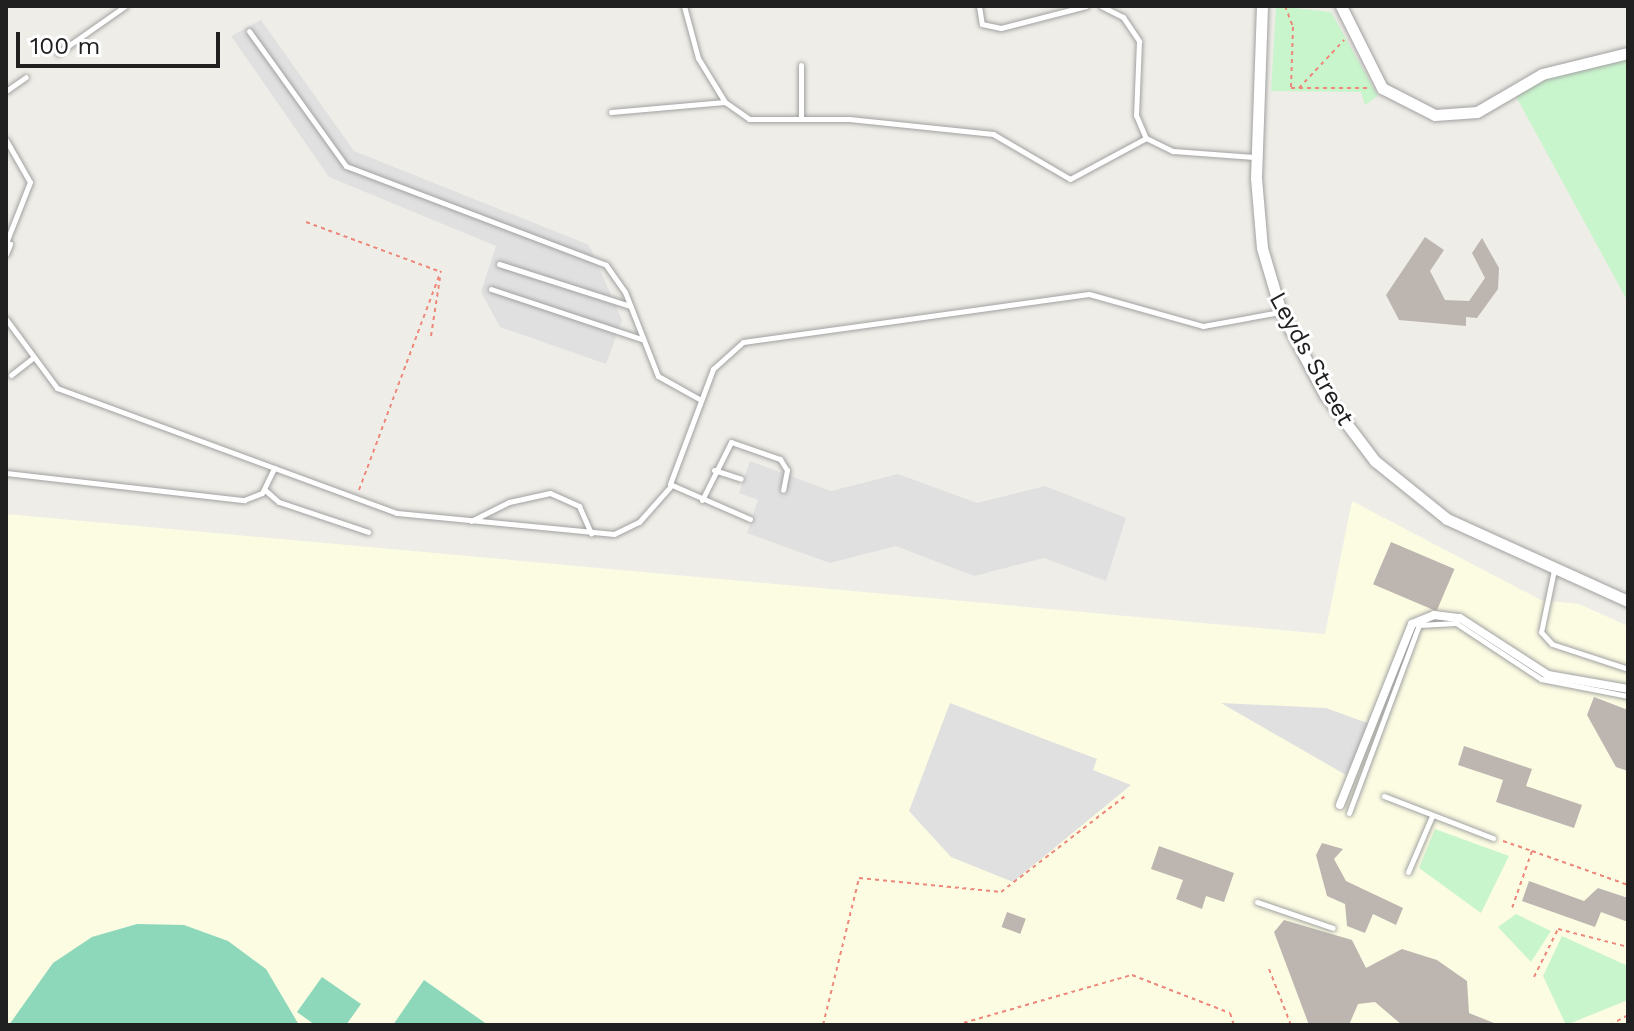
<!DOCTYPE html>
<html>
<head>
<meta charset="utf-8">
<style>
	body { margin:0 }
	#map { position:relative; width:1634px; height:1031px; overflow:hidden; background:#efede7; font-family:"Work Sans",sans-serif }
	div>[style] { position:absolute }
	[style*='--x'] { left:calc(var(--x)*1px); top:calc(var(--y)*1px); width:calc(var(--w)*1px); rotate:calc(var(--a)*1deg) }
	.education>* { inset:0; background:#fcfce3 }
	.park>* { inset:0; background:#c9f5cd }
	.pitch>* { inset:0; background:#8dd7bb }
	.parking>* { inset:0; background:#e0e0e0 }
	.building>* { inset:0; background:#bdb6b0; transform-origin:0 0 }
	.path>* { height:2px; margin-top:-1px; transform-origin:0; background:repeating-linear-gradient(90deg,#ed887b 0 4px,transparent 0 8px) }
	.roads { filter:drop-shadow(0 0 2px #a1a1a1) drop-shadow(0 0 2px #a1a1a1) }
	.service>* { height:5px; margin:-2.5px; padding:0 2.5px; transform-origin:2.5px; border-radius:2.5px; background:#fff }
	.pedestrian>* { height:8px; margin:-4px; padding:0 4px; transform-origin:4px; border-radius:4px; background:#fff }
	.minor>* { height:11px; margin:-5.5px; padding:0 5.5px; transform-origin:5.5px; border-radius:5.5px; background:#fff }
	span { translate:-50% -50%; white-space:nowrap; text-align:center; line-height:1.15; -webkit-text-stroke:6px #fff; paint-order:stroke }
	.street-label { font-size:24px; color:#202020 }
	.frame { position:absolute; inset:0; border:8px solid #202020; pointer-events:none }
	.scale { position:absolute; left:16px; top:32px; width:204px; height:36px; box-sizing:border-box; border:4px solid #202020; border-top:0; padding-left:10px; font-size:24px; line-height:28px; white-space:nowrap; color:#202020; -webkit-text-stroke:6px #fff; paint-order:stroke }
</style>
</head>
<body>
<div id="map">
	<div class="education">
		<div style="clip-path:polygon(1352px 501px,1541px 600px,1579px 604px,1628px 626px,1628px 1025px,6px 1025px,6px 514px,1325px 634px)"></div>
	</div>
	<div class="park">
		<div style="clip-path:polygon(1276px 6px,1331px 12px,1378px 96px,1365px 105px,1361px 92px,1271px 91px)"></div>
		<div style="clip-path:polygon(1628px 51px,1628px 302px,1513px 91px)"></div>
		<div style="clip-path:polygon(1435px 829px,1509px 856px,1481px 913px,1419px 868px)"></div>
		<div style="clip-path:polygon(1516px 914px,1551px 931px,1531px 962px,1498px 927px)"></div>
		<div style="clip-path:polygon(1562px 936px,1628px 966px,1628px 1000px,1566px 1025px,1543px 976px)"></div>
	</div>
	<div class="pitch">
		<div style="clip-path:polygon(137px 924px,184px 925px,228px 941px,266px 969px,299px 1025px,9px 1025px,53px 963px,92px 937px)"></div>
		<div style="clip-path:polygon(322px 977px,361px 1004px,346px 1025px,315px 1025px,297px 1012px)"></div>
		<div style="clip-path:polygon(424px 980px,488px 1025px,393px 1025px)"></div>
	</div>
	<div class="parking">
		<div style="clip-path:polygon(261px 20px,354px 151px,589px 245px,622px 320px,606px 364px,500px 327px,481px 292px,496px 246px,329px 177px,231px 36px)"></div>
		<div style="clip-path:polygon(750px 461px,831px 491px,898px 474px,977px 503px,1045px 486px,1126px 518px,1106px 581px,1044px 558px,974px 576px,896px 546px,830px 563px,747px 533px,758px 500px,739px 493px)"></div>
		<div style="clip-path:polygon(950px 703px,1097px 759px,1093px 770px,1131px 785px,1013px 882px,951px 857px,909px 811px)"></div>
		<div style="clip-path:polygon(1221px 703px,1326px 708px,1370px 724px,1346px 775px)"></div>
	</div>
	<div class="building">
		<div style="clip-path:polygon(1425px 237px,1444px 250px,1430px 271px,1445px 300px,1469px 301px,1485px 278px,1472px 253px,1482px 238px,1499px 268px,1498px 289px,1477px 318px,1466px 317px,1466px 326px,1399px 320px,1386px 295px)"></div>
		<div style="left:1391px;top:542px;width:69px;height:46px;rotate:23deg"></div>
		<div style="clip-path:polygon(1594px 697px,1628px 710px,1628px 771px,1616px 767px,1587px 715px)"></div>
		<div style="clip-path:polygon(1464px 746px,1532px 769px,1526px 786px,1582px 805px,1574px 828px,1496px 802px,1503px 780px,1458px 765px)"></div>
		<div style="clip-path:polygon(1322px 843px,1343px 849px,1334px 859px,1346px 881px,1403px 908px,1396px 925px,1373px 914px,1365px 933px,1347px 926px,1345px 904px,1327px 896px,1316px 855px)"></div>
		<div style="clip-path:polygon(1159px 846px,1234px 873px,1224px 902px,1206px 896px,1202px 909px,1176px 899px,1183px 880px,1151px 869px)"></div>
		<div style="clip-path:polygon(1529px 881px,1584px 901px,1598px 888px,1628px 898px,1628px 922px,1601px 912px,1595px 927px,1522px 901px)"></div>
		<div style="left:1007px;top:912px;width:20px;height:16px;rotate:20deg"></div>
		<div style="clip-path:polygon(1284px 920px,1352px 940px,1366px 968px,1402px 949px,1437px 960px,1467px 981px,1469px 1013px,1499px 1025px,1402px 1025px,1375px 1002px,1358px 1004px,1349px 1025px,1309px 1025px,1274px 932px)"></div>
	</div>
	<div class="path">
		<div style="--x:1285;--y:6;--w:22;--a:69"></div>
		<div style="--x:1293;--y:27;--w:61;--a:91.9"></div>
		<div style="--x:1291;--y:88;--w:78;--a:0"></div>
		<div style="--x:1299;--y:88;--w:66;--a:-46.8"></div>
		<div style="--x:306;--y:222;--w:144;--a:20.3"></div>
		<div style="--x:431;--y:336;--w:59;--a:-81.2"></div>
		<div style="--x:359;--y:490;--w:234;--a:-69.5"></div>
		<div style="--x:1503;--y:841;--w:31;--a:19"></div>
		<div style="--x:1532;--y:851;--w:60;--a:109.3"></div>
		<div style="--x:1532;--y:851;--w:102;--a:19.5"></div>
		<div style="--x:1269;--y:969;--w:60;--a:68.6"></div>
		<div style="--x:1534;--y:977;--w:54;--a:-63.4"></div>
		<div style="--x:1558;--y:929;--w:72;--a:14.4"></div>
		<div style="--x:823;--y:1025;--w:151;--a:-76.2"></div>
		<div style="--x:859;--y:878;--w:143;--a:5.6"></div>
		<div style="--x:1001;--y:892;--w:160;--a:-37.7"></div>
		<div style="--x:956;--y:1025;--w:183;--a:-15.9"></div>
		<div style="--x:1132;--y:975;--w:105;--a:21.2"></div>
		<div style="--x:1230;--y:1013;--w:13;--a:72"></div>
		<div style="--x:1610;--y:1025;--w:21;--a:-29"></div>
	</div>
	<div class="roads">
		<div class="service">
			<div style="--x:684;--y:6;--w:54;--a:74.9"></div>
			<div style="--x:698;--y:58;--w:52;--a:58.5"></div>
			<div style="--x:725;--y:102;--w:29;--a:35"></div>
			<div style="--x:749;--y:119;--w:100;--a:0"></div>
			<div style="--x:849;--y:119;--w:145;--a:5.9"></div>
			<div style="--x:993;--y:134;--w:89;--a:30.3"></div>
			<div style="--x:1070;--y:179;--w:86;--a:-28.3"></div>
			<div style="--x:979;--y:6;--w:18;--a:81"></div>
			<div style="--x:982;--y:24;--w:19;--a:12"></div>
			<div style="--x:1001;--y:28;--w:88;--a:-14.5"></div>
			<div style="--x:1101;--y:6;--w:25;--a:27"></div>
			<div style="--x:1123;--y:17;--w:29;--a:56"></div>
			<div style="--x:1139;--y:41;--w:74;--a:92.3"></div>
			<div style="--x:1136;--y:115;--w:25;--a:67"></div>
			<div style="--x:1146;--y:138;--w:30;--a:26"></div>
			<div style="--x:1173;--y:151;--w:81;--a:4.2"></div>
			<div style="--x:249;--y:31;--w:166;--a:54.3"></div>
			<div style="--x:346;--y:166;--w:278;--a:20.8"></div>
			<div style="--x:606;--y:265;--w:33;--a:55"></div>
			<div style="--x:625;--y:292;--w:90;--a:68.6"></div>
			<div style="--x:658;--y:376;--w:49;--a:29.2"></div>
			<div style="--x:58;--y:53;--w:82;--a:-35"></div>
			<div style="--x:801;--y:65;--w:54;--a:90"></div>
			<div style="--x:6;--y:91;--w:24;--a:-35"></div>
			<div style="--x:611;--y:112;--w:114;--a:-5"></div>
			<div style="--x:6;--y:140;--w:48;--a:60.3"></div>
			<div style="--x:30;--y:182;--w:66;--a:111.5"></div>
			<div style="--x:6;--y:254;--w:11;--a:-68"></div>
			<div style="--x:499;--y:264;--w:138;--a:17.8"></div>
			<div style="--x:491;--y:289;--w:158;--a:18.4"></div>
			<div style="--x:6;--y:319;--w:86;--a:53.5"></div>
			<div style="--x:57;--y:388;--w:362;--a:20.2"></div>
			<div style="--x:397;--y:513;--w:218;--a:5.5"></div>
			<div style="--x:614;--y:534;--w:28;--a:-26"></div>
			<div style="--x:639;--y:522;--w:47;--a:-48.5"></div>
			<div style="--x:11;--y:375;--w:28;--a:-38"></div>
			<div style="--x:714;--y:470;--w:28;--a:18"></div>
			<div style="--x:6;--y:473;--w:240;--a:6.5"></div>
			<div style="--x:244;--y:500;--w:19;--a:-21"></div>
			<div style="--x:262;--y:493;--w:28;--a:-64"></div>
			<div style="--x:265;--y:490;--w:18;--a:41"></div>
			<div style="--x:279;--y:502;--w:94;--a:18.6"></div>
			<div style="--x:702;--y:500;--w:65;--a:-63.4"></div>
			<div style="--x:731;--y:442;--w:52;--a:19.1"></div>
			<div style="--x:780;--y:459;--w:13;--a:58"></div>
			<div style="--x:787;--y:470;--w:20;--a:101"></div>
			<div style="--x:750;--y:519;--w:87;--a:-156.4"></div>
			<div style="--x:670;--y:484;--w:123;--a:-69.5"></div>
			<div style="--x:713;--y:369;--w:40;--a:-42"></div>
			<div style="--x:743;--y:342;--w:349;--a:-7.9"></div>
			<div style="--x:1089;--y:294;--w:118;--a:15.7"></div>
			<div style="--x:1203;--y:326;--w:78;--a:-10.3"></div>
			<div style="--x:471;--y:521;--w:42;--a:-26.6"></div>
			<div style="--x:509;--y:502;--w:42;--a:-12.4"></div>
			<div style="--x:550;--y:493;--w:32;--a:24"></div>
			<div style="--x:579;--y:506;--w:30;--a:66"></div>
			<div style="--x:1554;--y:570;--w:63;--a:101.8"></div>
			<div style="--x:1541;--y:632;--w:16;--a:47"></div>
			<div style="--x:1552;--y:644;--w:80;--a:18.2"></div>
			<div style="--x:1384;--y:796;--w:117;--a:21.1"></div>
			<div style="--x:1349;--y:813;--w:201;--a:-69.6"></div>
			<div style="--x:1419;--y:625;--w:37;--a:-3"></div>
			<div style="--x:1456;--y:623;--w:102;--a:33.4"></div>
			<div style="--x:1541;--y:679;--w:89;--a:11.1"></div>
			<div style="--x:1408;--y:872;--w:61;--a:-66.8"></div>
			<div style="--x:1257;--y:902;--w:80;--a:18.9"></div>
		</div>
		<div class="pedestrian">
			<div style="--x:1340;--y:805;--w:195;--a:-68.3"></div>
			<div style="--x:1412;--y:624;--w:24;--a:-22"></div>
			<div style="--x:1434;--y:615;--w:26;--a:7"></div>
			<div style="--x:1460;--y:618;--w:105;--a:32.9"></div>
			<div style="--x:1548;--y:675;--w:81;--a:9.9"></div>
		</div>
		<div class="minor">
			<div style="--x:1262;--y:6;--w:172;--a:92"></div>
			<div style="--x:1256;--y:178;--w:70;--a:85.1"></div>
			<div style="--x:1262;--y:248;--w:67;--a:73.5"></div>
			<div style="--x:1281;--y:312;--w:94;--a:62.1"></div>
			<div style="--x:1325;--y:395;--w:83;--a:52.9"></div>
			<div style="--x:1375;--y:461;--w:92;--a:38.9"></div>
			<div style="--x:1447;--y:519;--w:199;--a:24.4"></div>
			<div style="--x:1341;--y:6;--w:92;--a:63.4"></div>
			<div style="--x:1382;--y:88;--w:59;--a:27"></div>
			<div style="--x:1435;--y:115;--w:42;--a:-4.1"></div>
			<div style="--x:1477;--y:112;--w:75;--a:-30.3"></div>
			<div style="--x:1542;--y:74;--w:89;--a:-13.7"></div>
		</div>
	</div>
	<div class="street-label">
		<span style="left:1311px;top:359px;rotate:61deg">Leyds Street</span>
	</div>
	<div class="frame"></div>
	<div class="scale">100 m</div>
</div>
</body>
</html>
